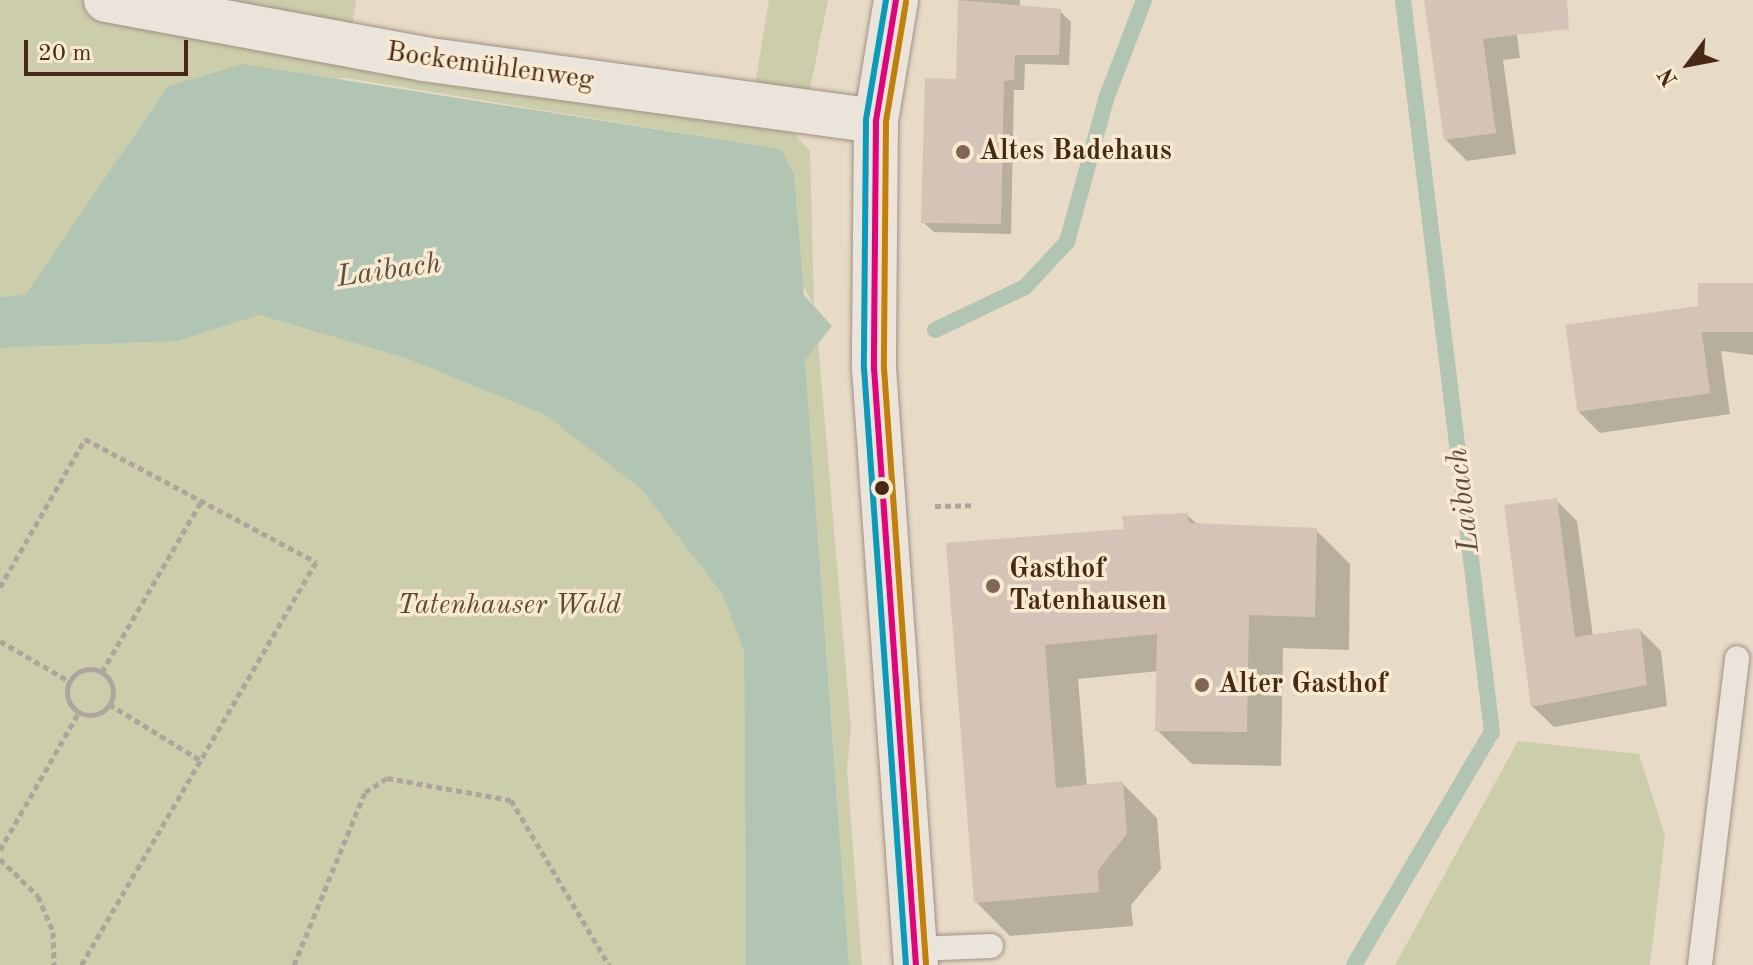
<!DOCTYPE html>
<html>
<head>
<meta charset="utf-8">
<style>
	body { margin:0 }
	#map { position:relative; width:1753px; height:965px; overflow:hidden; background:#e7dac6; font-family:"Old Standard TT",serif }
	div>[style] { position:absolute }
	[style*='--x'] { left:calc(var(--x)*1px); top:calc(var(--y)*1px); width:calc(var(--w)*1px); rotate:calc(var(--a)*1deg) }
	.green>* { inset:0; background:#cccdaa }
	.water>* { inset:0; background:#b2c5b3 }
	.shadow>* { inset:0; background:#0003 }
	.stream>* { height:16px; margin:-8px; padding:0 8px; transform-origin:8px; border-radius:8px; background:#b2c5b3 }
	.building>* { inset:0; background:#d6c3b7; transform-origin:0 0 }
	.path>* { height:5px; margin-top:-2.5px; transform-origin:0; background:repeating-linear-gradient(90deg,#aea69d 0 6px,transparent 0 10px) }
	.path>.ring { margin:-2.5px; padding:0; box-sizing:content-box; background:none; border:5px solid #aea69d; border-radius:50% }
	.roads { filter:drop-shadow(0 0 2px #9e9286) drop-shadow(0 0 2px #9e9286) }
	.service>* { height:24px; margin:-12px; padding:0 12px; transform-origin:12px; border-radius:12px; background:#ebe4da }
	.minor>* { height:44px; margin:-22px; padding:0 22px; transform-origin:22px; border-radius:22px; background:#ebe4da }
	.secondary>* { height:44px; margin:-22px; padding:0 22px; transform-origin:22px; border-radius:22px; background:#ebe4da }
	.bus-1>* { height:6px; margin:-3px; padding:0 3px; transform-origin:3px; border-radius:3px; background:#e5007d }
	.bus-2>* { height:6px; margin:-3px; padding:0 3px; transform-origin:3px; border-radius:3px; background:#079cbc }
	.bus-3>* { height:6px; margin:-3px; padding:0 3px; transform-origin:3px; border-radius:3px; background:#c28007 }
	.dots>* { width:22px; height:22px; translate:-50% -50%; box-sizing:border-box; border:4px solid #f8e9d2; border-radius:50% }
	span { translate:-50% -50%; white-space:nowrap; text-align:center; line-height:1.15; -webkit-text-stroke:7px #f8e9d2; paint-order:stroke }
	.street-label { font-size:28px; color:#482918 }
	.poi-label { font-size:28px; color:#482918; font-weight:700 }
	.left { translate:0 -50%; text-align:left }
	.park-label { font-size:28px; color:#5e4831; font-style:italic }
	.water-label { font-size:30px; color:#5d4e3d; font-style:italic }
	.north { position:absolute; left:1649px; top:24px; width:80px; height:80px; -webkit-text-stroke:6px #f8e9d2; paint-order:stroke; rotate:238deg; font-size:22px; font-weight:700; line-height:32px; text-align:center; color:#482918 }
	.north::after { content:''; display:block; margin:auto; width:28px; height:36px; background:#482918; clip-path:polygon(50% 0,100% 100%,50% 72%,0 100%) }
	.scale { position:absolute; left:24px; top:40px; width:164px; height:36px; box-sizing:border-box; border:4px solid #482918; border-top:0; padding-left:10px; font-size:24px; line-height:28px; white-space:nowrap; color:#482918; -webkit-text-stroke:6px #f8e9d2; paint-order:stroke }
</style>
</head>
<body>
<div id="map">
	<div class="green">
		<div style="clip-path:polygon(0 0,356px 0,347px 60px,791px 131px,810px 151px,814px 306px,801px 282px,794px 174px,781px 149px,345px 78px,168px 86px,25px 296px,0 297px)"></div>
		<div style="clip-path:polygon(769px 0,828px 0,808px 99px,754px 92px)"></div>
		<div style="clip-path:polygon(259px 315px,408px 359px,545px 415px,642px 490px,722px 594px,744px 651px,746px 965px,0 965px,0 348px,179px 341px)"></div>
		<div style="clip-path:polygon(818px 342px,851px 729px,847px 769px,862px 965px,849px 965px,805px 360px)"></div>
		<div style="clip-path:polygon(1518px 741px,1639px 754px,1665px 836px,1650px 965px,1395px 965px)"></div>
	</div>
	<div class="water">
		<div style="clip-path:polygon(243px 64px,781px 149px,794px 174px,804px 295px,832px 326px,805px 360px,849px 965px,746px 965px,744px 651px,722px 594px,642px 490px,545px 415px,408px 359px,259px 315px,179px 341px,0 348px,0 297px,25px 295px,168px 86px)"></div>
	</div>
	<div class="shadow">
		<div style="clip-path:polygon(960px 0,1020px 0,1020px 11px,1060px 11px,1071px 22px,1069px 65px,1025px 64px,1024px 90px,1014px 90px,1011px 234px,934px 232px,923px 222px,957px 81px)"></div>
		<div style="clip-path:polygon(1426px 0,1507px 0,1513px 6px,1520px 58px,1503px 60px,1516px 154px,1467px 161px,1446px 140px)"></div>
		<div style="clip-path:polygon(1753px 285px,1753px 355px,1721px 351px,1730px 414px,1600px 433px,1579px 412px,1697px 308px,1703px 314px)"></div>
		<div style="clip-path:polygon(1556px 500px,1577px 521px,1593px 636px,1640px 630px,1661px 651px,1667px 706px,1554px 727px,1532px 706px)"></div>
		<div style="clip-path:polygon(1187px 515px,1198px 525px,1316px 530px,1350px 564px,1349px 650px,1283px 648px,1281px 766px,1192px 764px,1157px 730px,1159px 671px,1078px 679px,1087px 787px,1122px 783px,1157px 818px,1161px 869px,1131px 905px,1133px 926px,1010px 936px,976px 902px,948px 545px,1126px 531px)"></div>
	</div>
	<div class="stream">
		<div style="--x:935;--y:330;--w:100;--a:-25.5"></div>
		<div style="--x:1025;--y:287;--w:62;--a:-47"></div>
		<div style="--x:1067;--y:242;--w:148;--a:-74.7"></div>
		<div style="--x:1106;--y:99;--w:106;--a:-69"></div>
		<div style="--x:1354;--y:965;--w:271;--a:-59.4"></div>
		<div style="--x:1492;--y:732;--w:737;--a:-96.93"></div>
	</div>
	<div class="building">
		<div style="clip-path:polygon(958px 0,1061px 9px,1059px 55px,1015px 55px,1014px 80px,1004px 81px,1001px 224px,921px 223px,925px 78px,956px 79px)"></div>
		<div style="clip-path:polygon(1424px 0,1567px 0,1569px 29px,1483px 39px,1496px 133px,1444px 140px)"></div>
		<div style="left:1753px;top:283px;width:49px;height:55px;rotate:90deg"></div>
		<div style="left:1698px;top:306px;width:88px;height:134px;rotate:82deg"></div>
		<div style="clip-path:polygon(1557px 498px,1575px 637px,1640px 628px,1647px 685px,1531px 707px,1504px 505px)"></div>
		<div style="clip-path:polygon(1188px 513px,1189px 523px,1317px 528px,1315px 617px,1249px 615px,1247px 732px,1155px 731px,1157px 634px,1045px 645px,1056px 788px,1123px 781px,1127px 834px,1098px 870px,1099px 892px,974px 903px,946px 543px,1124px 529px,1122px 516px)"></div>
	</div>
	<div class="path">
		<div style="--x:935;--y:506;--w:39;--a:-1"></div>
		<div style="--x:0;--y:587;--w:171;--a:-60.1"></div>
		<div style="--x:85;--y:439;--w:262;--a:28"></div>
		<div style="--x:316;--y:562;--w:467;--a:120.2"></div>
		<div style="--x:0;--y:641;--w:80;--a:30.1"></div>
		<div class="ring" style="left:67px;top:669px;width:41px;height:41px"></div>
		<div style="--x:102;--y:672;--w:199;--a:-59.8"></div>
		<div style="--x:109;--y:704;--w:107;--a:31.6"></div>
		<div style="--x:0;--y:850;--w:159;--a:-60.2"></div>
		<div style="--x:0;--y:859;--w:53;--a:44.2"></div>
		<div style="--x:38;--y:896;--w:39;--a:67"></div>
		<div style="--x:53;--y:932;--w:33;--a:88"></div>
		<div style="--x:294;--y:965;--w:187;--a:-67.7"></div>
		<div style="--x:365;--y:792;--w:26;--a:-32"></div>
		<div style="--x:387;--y:778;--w:126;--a:10.1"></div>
		<div style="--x:511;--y:800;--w:192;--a:59.3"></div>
	</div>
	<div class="roads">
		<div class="service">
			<div style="--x:915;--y:949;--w:76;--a:-2.3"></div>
			<div style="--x:1700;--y:965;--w:309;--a:-83.1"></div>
		</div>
		<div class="minor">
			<div style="--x:106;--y:0;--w:322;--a:10.5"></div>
			<div style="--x:423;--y:59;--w:457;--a:7.8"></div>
		</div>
		<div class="secondary">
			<div style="--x:896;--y:0;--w:123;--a:99.4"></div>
			<div style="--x:876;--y:121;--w:247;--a:90.5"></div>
			<div style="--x:874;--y:368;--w:598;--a:85.98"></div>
		</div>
	</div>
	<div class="bus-1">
		<div style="--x:896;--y:0;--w:123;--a:99.4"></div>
		<div style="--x:876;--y:121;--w:247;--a:90.5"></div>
		<div style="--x:874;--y:368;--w:598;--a:85.98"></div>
	</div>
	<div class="bus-2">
		<div style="--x:886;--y:0;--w:122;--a:99.5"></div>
		<div style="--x:866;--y:120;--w:248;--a:90.5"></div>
		<div style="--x:864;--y:368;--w:598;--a:85.98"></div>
	</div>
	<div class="bus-3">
		<div style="--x:906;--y:2;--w:122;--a:99.5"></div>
		<div style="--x:886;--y:122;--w:246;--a:90.5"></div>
		<div style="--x:884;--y:368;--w:597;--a:85.97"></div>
	</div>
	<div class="dots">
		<div style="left:963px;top:152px;background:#806755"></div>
		<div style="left:882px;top:488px;background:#482918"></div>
		<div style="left:993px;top:586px;background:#806755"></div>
		<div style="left:1202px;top:685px;background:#806755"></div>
	</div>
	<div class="street-label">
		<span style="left:490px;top:67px;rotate:8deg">Bockemühlenweg</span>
	</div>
	<div class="poi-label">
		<span class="left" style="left:979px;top:152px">Altes Badehaus</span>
		<span class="left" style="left:1009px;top:586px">Gasthof<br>Tatenhausen</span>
		<span class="left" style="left:1218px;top:685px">Alter Gasthof</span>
	</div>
	<div class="park-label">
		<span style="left:509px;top:606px">Tatenhauser Wald</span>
	</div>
	<div class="water-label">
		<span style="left:389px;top:271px;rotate:-8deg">Laibach</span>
		<span style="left:1464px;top:500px;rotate:-97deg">Laibach</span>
	</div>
	<div class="north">N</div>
	<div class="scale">20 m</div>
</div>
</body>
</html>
